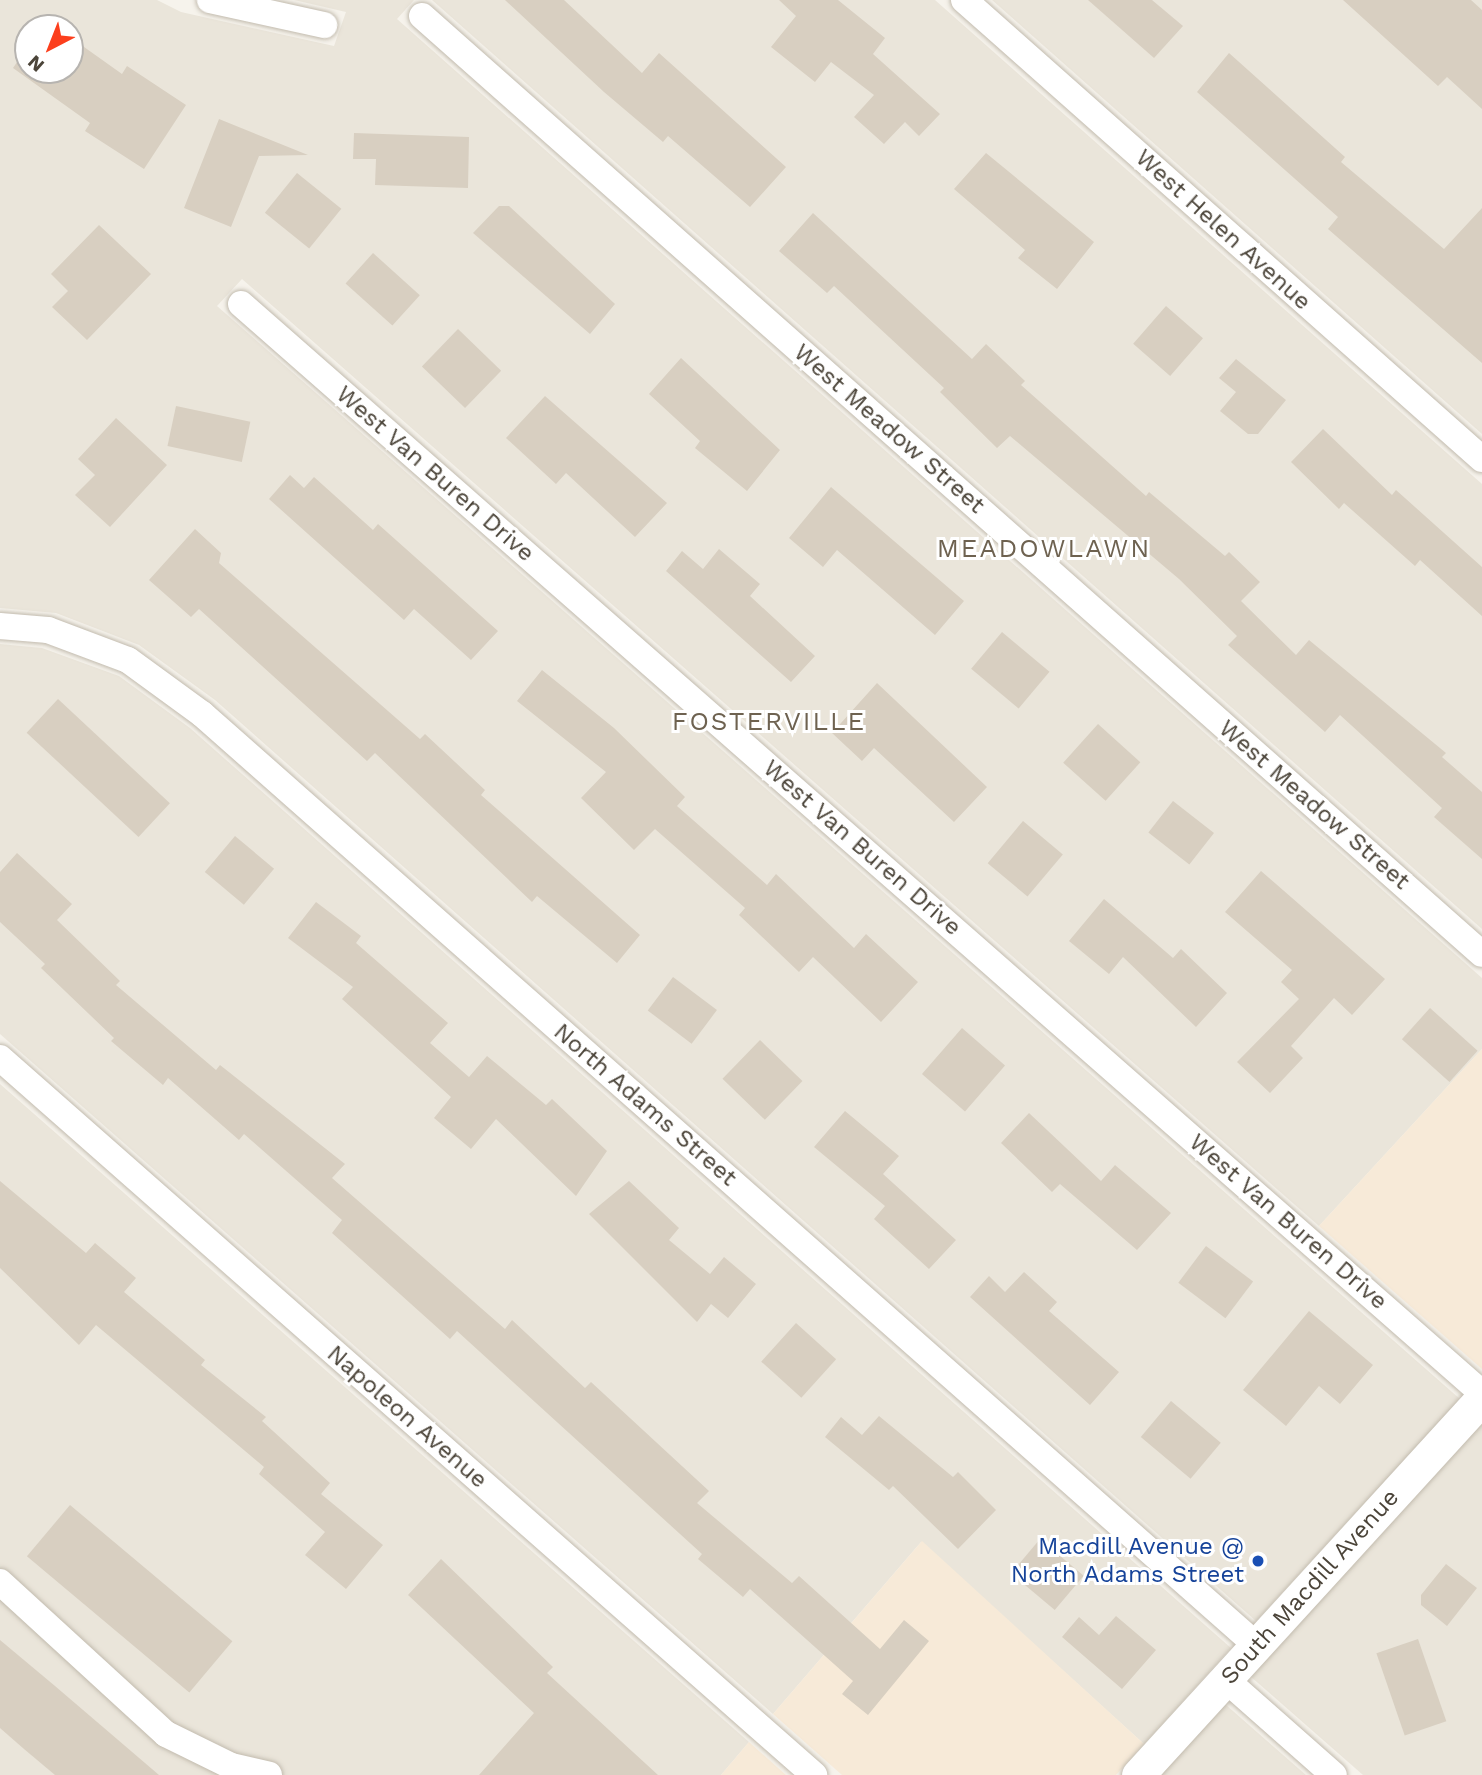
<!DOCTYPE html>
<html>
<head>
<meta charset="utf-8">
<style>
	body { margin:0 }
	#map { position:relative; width:1482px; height:1775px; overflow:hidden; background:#f6f3ec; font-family:"Work Sans",sans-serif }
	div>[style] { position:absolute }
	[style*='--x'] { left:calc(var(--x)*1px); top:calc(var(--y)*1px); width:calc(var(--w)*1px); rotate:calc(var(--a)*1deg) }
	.residential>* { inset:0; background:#eae5da }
	.commercial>* { inset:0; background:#f7ead8 }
	.building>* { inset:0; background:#d8cfc1; transform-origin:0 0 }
	.roads { filter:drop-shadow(0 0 2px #c2bbae) drop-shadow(0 0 2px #c2bbae) }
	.minor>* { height:26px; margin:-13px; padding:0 13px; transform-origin:13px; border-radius:13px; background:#fff }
	.tertiary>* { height:33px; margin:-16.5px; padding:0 16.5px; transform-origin:16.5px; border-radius:16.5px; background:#fff }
	.dots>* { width:19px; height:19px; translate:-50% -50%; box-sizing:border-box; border:4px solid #fff; border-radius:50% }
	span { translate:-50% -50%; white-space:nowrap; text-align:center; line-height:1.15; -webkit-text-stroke:6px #fff; paint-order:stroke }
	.street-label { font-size:24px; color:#4b4439 }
	.transit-label { font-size:24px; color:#164399 }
	.right { translate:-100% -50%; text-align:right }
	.neighbourhood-label { font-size:26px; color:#6e6250; letter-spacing:2px }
	.north { position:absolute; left:14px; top:14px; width:70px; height:70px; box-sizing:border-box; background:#fff; border:2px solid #b7b4b0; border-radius:50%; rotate:222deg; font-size:19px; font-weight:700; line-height:28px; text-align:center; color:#4b4439 }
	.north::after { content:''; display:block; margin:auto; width:24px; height:32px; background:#fc3f1d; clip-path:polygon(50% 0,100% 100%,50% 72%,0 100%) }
</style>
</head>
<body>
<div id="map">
	<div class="residential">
		<div style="clip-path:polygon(evenodd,0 0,157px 0,181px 12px,334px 46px,346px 12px,294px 0,414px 0,397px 19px,1482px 978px,1482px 1049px,1319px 1226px,242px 279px,217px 306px,1460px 1399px,1256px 1621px,215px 700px,139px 645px,56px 613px,0 608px,0 0,28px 28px,70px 28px,70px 70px,28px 70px,28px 28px)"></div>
		<div style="clip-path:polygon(432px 0,935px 0,1482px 484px,1482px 929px)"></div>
		<div style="clip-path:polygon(992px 0,1482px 0,1482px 434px)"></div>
		<div style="clip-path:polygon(0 644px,42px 648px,119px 676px,190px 728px,1231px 1648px,1144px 1744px,921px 1542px,773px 1714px,0 1034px)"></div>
		<div style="clip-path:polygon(0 1084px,749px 1742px,721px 1775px,0 1775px)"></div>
		<div style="clip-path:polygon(1482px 1423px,1482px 1775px,1363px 1775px,1250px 1676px)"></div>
		<div style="clip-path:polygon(1225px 1704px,1306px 1775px,1160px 1775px)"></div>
	</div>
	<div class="commercial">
		<div style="clip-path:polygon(1482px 1049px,1482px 1369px,1319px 1226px)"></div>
		<div style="clip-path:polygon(922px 1541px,1144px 1744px,1116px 1775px,842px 1775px,773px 1714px)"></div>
		<div style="clip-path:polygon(749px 1742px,786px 1775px,721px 1775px)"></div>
	</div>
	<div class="building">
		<div style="clip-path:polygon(505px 0,564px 0,642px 73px,659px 53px,786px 167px,750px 207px,668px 136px,663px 142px,604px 92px)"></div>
		<div style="clip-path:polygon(779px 0,838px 0,885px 38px,873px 54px,940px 114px,919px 136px,905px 122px,884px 144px,854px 117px,874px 95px,831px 62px,815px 82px,771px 47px,796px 16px)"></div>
		<div style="clip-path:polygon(1088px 0,1152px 0,1183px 26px,1154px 58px)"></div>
		<div style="clip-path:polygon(1343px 0,1471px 0,1482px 10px,1482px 109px,1447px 77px,1438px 86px)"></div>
		<div style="clip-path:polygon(70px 37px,122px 74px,127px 66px,186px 105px,144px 169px,85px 131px,90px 123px,13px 68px,28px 46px,28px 70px,70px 70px)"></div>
		<div style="clip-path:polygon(1229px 53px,1345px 157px,1341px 162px,1444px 249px,1482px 208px,1482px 363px,1328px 229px,1338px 217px,1197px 92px)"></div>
		<div style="clip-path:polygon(219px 119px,308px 155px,259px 156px,231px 227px,184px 208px)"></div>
		<div style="clip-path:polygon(354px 133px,469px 137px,468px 188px,375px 185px,376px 159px,353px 159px)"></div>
		<div style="clip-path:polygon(986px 153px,1094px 242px,1057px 289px,1018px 258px,1025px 250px,954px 189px)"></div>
		<div style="left:297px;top:173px;width:57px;height:51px;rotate:39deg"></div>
		<div style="clip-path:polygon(499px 206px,509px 206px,615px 304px,590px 334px,473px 233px)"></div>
		<div style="clip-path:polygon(813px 213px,972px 359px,986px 344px,1025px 381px,1021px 385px,1146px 496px,1149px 492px,1225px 556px,1229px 552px,1260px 582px,1241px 601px,1296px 655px,1309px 640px,1446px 753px,1442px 757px,1482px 792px,1482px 859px,1434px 817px,1442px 808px,1340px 715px,1325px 732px,1228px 645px,1237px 636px,1179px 579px,1010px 436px,997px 448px,940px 392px,944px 388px,834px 286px,827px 293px,779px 251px)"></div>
		<div style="clip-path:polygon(99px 225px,151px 274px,87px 340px,52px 307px,68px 291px,51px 274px)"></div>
		<div style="left:373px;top:253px;width:63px;height:41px;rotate:42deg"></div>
		<div style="left:1166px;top:306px;width:49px;height:50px;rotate:41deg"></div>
		<div style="left:458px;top:329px;width:60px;height:52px;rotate:44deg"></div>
		<div style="clip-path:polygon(681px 358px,780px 450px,747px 491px,695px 448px,700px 441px,649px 394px)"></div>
		<div style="clip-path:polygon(1236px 359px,1286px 400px,1258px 434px,1248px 434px,1220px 411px,1236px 392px,1219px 378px)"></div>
		<div style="clip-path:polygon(545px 396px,667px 503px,635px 537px,566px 473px,556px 484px,506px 438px)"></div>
		<div style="left:176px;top:406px;width:76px;height:41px;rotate:12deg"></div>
		<div style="clip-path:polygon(116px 418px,167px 465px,110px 527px,75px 495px,95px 475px,78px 459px)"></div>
		<div style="clip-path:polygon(1323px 429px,1392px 495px,1396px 490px,1482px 567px,1482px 616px,1420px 560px,1415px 566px,1344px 503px,1339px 509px,1291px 462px)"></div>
		<div style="clip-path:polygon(290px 475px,304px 488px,314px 477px,373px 530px,378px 524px,498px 631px,471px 660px,414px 609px,404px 620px,269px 499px)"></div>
		<div style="clip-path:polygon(831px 487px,964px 601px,935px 635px,837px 550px,823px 567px,789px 538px)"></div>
		<div style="clip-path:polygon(195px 529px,221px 553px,219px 563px,420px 739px,425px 734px,485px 790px,481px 795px,640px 935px,617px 963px,537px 896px,532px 902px,375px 753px,367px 761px,199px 609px,191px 617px,149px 580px)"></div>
		<div style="clip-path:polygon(719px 549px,760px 584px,750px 596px,815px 656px,791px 682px,666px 571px,682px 551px,703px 569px)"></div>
		<div style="left:1002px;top:632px;width:62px;height:48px;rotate:40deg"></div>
		<div style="clip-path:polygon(542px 670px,614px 728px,685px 797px,677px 806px,767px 885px,776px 874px,854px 948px,866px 934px,918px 982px,881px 1022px,813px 957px,799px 972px,739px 915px,745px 908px,655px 829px,634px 850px,581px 798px,606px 772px,517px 701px)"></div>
		<div style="clip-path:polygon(877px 683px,987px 787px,954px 822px,874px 748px,862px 761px,832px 733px)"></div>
		<div style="left:58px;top:699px;width:153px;height:46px;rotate:43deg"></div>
		<div style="left:1098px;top:724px;width:57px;height:52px;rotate:42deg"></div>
		<div style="left:1173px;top:801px;width:52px;height:40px;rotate:38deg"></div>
		<div style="left:1023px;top:821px;width:52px;height:55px;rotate:40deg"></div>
		<div style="left:235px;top:836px;width:51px;height:47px;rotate:40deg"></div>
		<div style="clip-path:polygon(17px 853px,72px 904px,57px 920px,120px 981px,116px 985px,216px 1070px,220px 1065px,345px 1164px,332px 1178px,505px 1329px,512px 1320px,585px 1388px,591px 1382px,709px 1491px,697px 1503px,792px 1583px,799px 1576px,880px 1649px,904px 1620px,929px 1641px,868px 1715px,842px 1694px,853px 1681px,750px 1589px,743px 1597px,698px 1559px,702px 1554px,457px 1331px,450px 1339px,332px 1233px,342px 1220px,244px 1134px,239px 1140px,168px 1078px,163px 1085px,111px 1041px,114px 1038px,41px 968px,45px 964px,0 922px,0 872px)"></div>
		<div style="clip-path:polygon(1261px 871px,1385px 979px,1352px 1015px,1334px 998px,1291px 1046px,1303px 1058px,1270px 1093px,1237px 1062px,1299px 999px,1281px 982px,1292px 970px,1225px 912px)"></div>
		<div style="clip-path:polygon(1104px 899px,1173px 958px,1181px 949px,1227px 993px,1196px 1027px,1123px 957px,1109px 974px,1069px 941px)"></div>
		<div style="clip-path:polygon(316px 902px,361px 936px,356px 943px,448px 1023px,430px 1043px,469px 1077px,487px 1056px,546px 1105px,552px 1099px,607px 1151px,576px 1196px,496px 1119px,471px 1149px,434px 1118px,451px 1097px,342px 999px,353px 987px,288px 938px)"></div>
		<div style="left:673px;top:977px;width:55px;height:42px;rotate:37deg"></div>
		<div style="left:1430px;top:1008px;width:64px;height:42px;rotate:42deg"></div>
		<div style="left:962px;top:1028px;width:57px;height:61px;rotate:41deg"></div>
		<div style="left:760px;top:1040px;width:59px;height:54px;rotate:44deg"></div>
		<div style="clip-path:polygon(845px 1111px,899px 1156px,883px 1174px,956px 1240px,929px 1269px,874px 1219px,885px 1206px,814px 1147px)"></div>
		<div style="clip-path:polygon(1029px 1113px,1101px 1181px,1115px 1165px,1171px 1213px,1137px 1250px,1060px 1184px,1052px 1192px,1001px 1143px)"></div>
		<div style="clip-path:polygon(0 1181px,86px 1253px,95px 1243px,136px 1278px,124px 1292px,205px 1360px,201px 1365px,266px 1417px,262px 1421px,330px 1483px,321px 1494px,383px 1545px,346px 1589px,305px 1555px,325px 1532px,259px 1474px,264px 1467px,96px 1325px,79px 1345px,0 1268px)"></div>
		<div style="clip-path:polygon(629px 1181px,679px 1228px,669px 1240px,710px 1274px,724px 1257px,756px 1284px,728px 1318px,711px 1304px,697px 1322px,589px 1214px)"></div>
		<div style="left:1206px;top:1246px;width:59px;height:46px;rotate:37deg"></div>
		<div style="clip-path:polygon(1024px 1272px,1057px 1302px,1049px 1311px,1119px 1372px,1090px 1405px,970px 1297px,989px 1276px,1005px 1292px)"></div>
		<div style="clip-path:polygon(1309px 1311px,1373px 1365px,1340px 1404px,1319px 1386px,1286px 1426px,1243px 1390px)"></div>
		<div style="left:796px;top:1323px;width:54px;height:52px;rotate:42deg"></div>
		<div style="left:1171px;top:1401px;width:65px;height:47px;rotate:40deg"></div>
		<div style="clip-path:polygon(879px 1416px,953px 1477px,958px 1472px,996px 1510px,958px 1549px,893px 1486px,889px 1490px,825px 1437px,841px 1417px,862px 1435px)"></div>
		<div style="left:70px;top:1505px;width:212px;height:67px;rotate:40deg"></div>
		<div style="left:1040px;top:1539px;width:57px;height:45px;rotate:40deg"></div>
		<div style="clip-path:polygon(441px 1559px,553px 1667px,547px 1673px,658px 1775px,479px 1775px,534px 1713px,408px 1595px)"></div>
		<div style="clip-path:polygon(1446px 1564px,1477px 1588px,1447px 1626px,1421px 1605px,1421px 1595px)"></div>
		<div style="clip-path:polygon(1116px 1616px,1156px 1650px,1122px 1689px,1062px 1637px,1079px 1617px,1099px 1635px)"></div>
		<div style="left:1418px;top:1639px;width:87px;height:44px;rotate:71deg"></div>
		<div style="clip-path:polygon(0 1640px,55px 1686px,159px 1775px,55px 1775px,24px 1749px,0 1728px)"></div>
	</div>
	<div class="roads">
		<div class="minor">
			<div style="--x:210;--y:0;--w:117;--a:12.4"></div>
			<div style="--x:964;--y:0;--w:692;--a:41.54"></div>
			<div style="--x:422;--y:16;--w:1415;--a:41.51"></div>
			<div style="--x:241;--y:304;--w:1651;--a:41.27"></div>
			<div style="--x:0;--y:626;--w:48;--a:4.8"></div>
			<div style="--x:48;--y:630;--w:85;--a:20.6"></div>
			<div style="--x:128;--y:660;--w:92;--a:36.1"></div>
			<div style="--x:202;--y:714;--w:1406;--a:41.45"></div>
			<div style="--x:0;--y:1058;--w:1085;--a:41.37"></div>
			<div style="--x:0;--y:1582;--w:225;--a:42.5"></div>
			<div style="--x:166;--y:1734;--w:72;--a:26.2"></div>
			<div style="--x:231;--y:1766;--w:39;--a:13"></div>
			<div style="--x:1225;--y:1679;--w:145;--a:41.4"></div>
		</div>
		<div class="tertiary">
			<div style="--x:1138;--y:1775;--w:510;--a:-47.62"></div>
		</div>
	</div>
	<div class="dots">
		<div style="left:1258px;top:1561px;background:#1a4fb4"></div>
	</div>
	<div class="street-label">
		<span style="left:1223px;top:230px;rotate:42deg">West Helen Avenue</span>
		<span style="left:889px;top:429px;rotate:41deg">West Meadow Street</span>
		<span style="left:435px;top:474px;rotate:41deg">West Van Buren Drive</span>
		<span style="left:1314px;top:805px;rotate:41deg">West Meadow Street</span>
		<span style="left:862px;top:848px;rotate:41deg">West Van Buren Drive</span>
		<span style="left:645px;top:1105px;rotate:41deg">North Adams Street</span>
		<span style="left:1288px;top:1222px;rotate:41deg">West Van Buren Drive</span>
		<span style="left:407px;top:1417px;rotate:41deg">Napoleon Avenue</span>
		<span style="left:1310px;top:1587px;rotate:-48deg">South Macdill Avenue</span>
	</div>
	<div class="transit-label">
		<span class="right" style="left:1244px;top:1561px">Macdill Avenue @<br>North Adams Street</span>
	</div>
	<div class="neighbourhood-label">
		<span style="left:1044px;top:549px">MEADOWLAWN</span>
		<span style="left:769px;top:722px">FOSTERVILLE</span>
	</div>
	<div class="north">N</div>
</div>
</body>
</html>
